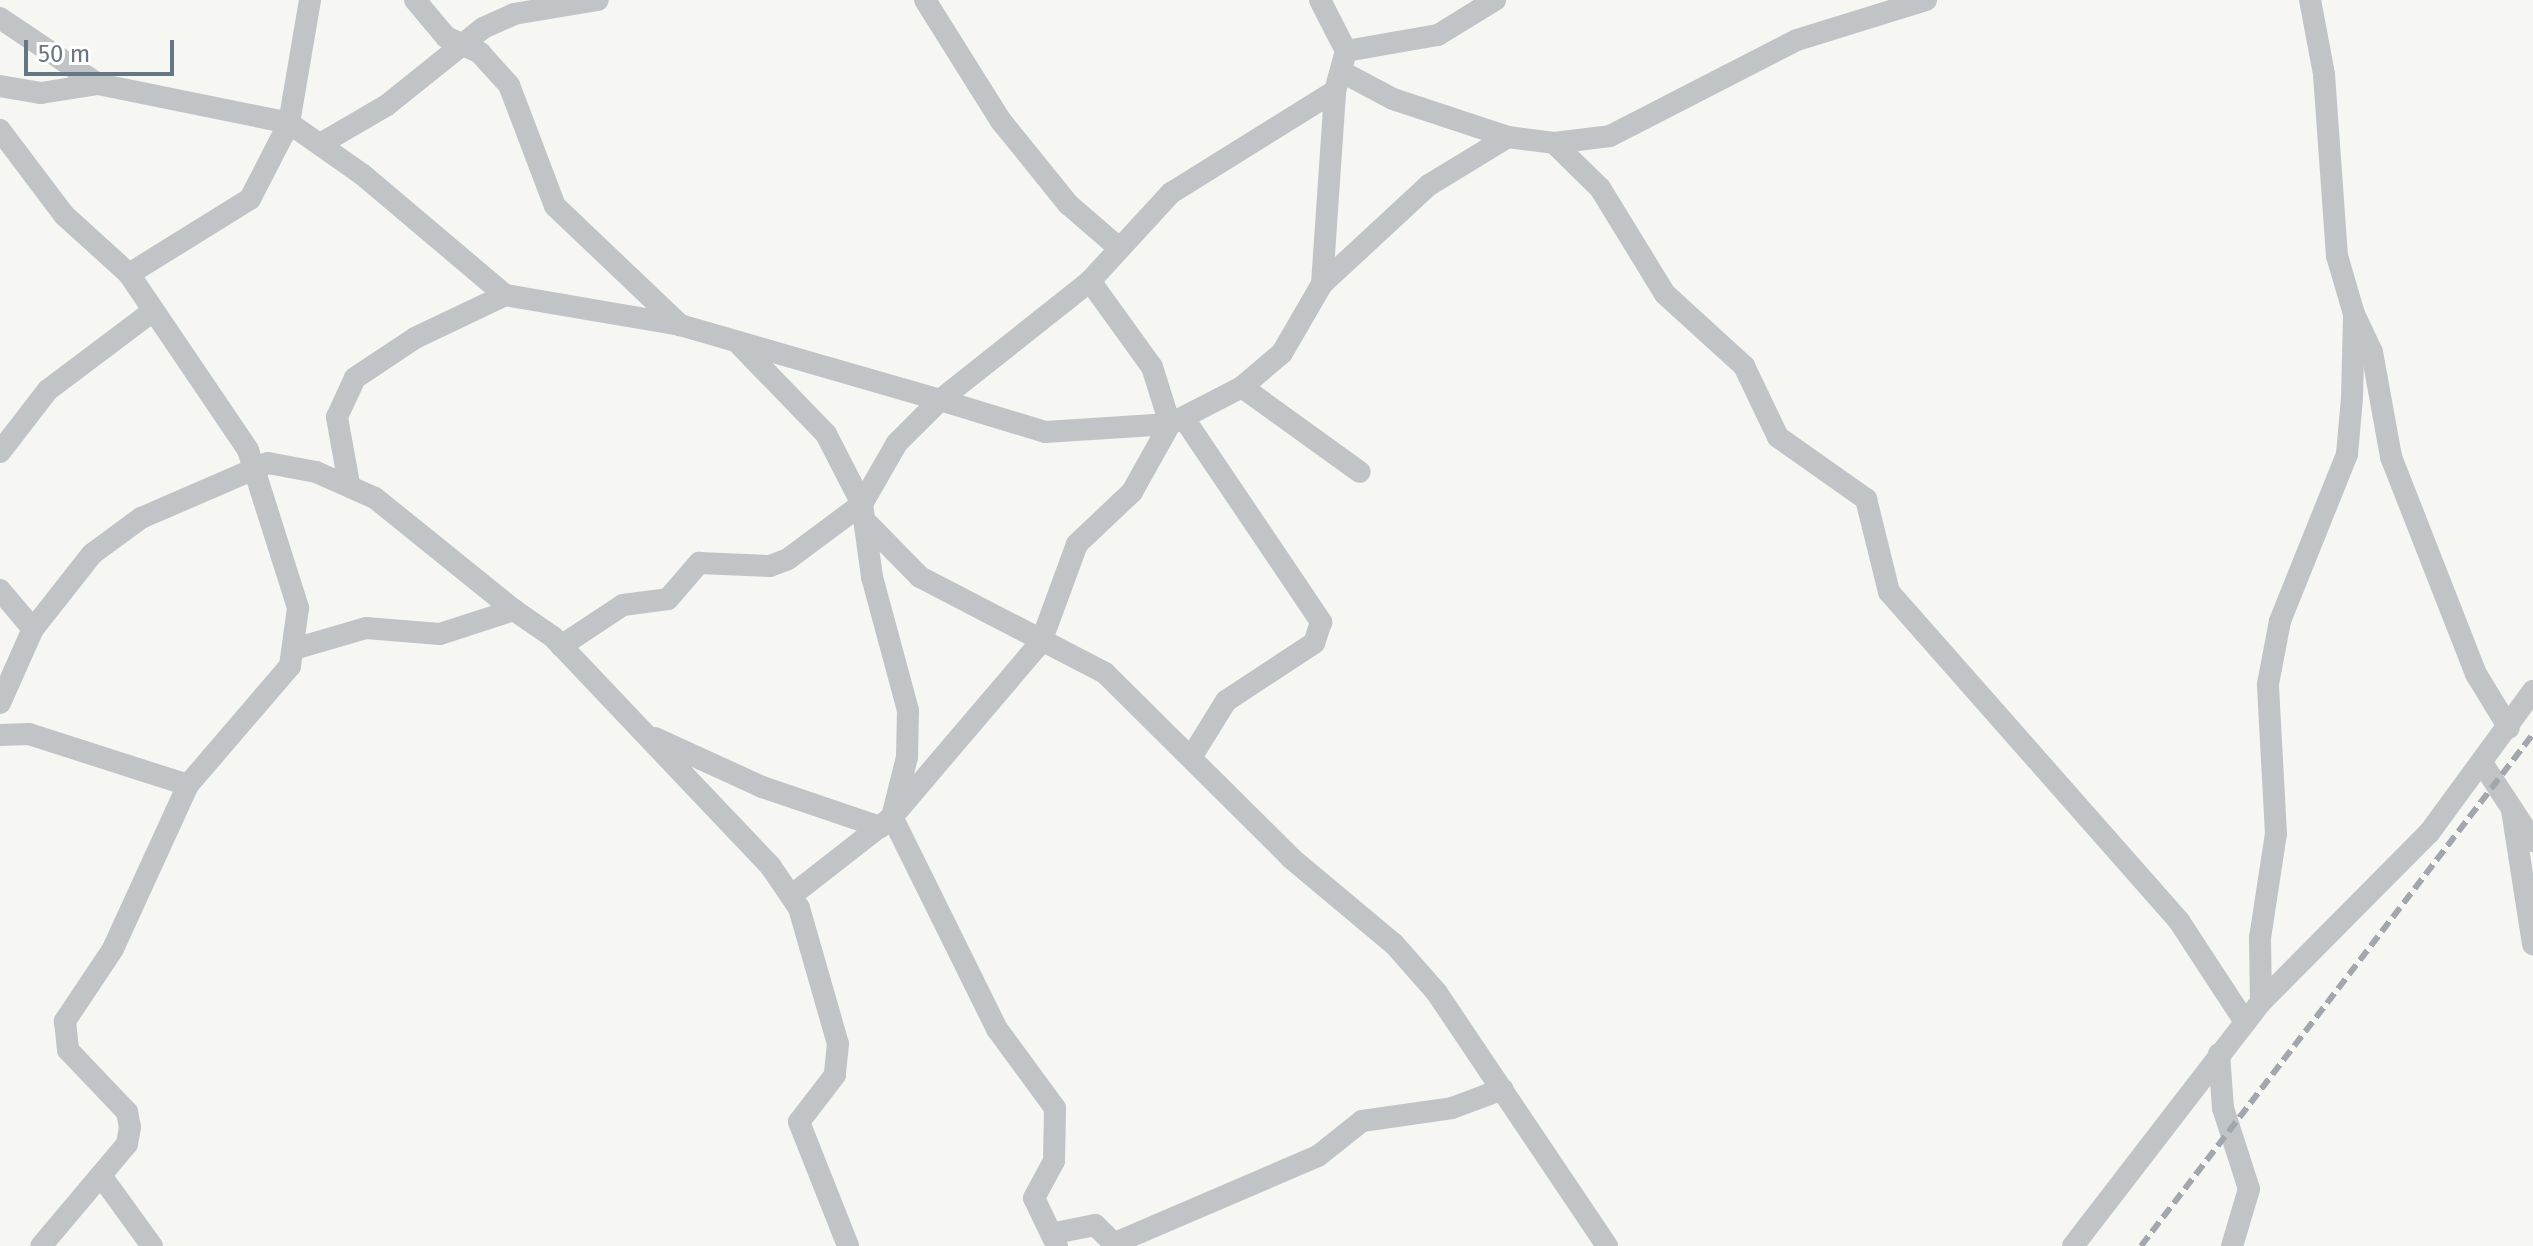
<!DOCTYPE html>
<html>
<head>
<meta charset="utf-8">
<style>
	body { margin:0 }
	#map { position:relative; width:2533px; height:1246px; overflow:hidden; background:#f6f6f3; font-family:"Fira Sans",sans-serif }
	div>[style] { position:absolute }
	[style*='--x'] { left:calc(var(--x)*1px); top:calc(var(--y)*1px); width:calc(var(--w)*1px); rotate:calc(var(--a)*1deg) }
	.minor>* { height:22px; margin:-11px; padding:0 11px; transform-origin:11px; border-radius:11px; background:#c0c4c7 }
	.rail>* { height:6px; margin-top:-3px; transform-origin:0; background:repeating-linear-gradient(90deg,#a1a7ad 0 12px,transparent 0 18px) }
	span { translate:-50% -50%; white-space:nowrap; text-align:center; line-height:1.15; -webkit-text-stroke:8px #fff; paint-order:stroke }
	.scale { position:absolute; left:24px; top:40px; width:150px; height:36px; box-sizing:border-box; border:4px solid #667684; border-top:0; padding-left:10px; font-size:24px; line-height:28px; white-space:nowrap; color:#667684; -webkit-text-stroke:6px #fff; paint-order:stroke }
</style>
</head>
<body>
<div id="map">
	<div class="minor">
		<div style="--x:415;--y:0;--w:48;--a:50"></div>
		<div style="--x:446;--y:37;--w:38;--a:25"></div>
		<div style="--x:480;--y:53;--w:43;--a:47.8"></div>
		<div style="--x:509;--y:85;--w:129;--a:69.2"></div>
		<div style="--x:555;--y:206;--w:173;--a:43.6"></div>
		<div style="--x:925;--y:0;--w:143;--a:57.9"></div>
		<div style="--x:1001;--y:121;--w:107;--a:51.1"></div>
		<div style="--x:1068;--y:204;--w:67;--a:40.8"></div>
		<div style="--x:0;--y:18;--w:118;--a:34"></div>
		<div style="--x:1346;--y:51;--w:93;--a:-9.9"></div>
		<div style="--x:1438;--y:35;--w:67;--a:-31.6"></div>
		<div style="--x:1344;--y:73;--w:55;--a:28"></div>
		<div style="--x:1393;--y:99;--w:121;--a:18.3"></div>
		<div style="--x:1508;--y:137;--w:46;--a:7.4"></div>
		<div style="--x:1554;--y:143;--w:56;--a:-7.1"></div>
		<div style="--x:1610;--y:136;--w:210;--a:-27.2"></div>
		<div style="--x:1797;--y:40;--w:135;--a:-17.2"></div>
		<div style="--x:0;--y:86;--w:42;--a:9.7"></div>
		<div style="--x:41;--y:93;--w:58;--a:-9"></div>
		<div style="--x:98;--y:84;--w:195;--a:11.5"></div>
		<div style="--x:289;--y:123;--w:90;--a:35.1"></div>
		<div style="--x:363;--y:175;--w:186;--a:40.2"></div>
		<div style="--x:0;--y:130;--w:106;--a:53"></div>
		<div style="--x:64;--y:215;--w:88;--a:42.2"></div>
		<div style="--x:129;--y:274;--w:212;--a:55.9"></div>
		<div style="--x:248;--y:450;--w:166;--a:72.4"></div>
		<div style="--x:298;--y:608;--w:59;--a:97.9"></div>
		<div style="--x:290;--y:666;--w:157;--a:130.6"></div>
		<div style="--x:188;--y:785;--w:180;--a:114.6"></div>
		<div style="--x:113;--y:949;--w:87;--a:123.7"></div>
		<div style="--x:65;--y:1021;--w:29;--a:84"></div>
		<div style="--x:68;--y:1050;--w:86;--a:46.4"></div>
		<div style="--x:127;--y:1112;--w:15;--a:79"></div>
		<div style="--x:130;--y:1127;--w:17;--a:100"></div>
		<div style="--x:127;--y:1144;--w:133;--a:130.1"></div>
		<div style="--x:322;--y:143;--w:75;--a:-30.3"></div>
		<div style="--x:387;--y:105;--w:123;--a:-38.7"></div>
		<div style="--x:483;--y:28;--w:34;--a:-24"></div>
		<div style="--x:514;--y:14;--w:85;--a:-9.5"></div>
		<div style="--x:1554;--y:143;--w:64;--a:44.4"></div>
		<div style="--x:1600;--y:188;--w:124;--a:58.5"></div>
		<div style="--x:1665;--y:294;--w:107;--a:42.3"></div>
		<div style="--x:1744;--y:366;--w:79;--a:64.4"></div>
		<div style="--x:1778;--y:437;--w:108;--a:35.2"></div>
		<div style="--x:1866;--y:499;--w:96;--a:76.1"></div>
		<div style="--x:1889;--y:592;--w:439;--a:48.6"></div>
		<div style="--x:2179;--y:921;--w:121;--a:56.8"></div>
		<div style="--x:129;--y:274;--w:142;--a:-31.8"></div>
		<div style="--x:250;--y:199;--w:85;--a:-62.8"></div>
		<div style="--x:289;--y:123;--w:125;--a:-80.3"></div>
		<div style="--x:1322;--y:284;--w:146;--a:-42.8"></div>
		<div style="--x:1429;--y:185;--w:92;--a:-31.3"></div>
		<div style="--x:2354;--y:314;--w:42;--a:64.7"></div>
		<div style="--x:2372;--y:352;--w:107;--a:79.7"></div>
		<div style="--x:2391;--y:457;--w:233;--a:68.6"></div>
		<div style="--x:2476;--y:674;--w:63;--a:58.6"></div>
		<div style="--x:740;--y:345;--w:124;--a:46"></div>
		<div style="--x:826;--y:434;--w:79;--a:62.8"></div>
		<div style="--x:862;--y:504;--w:74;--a:82.2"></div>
		<div style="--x:872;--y:577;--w:138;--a:74.9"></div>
		<div style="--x:908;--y:710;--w:47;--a:91.2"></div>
		<div style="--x:907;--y:757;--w:62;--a:104"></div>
		<div style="--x:892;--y:817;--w:127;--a:142"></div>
		<div style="--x:1242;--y:387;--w:145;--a:35.8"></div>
		<div style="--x:1185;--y:420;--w:244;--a:56"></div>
		<div style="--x:1321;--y:622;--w:22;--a:108"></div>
		<div style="--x:1314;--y:643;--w:105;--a:146.6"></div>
		<div style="--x:1226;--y:701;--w:65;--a:121.7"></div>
		<div style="--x:0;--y:452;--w:78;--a:-52.3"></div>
		<div style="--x:48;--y:390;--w:131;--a:-37"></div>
		<div style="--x:349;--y:484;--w:68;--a:-100.2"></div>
		<div style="--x:337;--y:417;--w:43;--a:-65.2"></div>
		<div style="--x:355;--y:378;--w:72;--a:-33.7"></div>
		<div style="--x:415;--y:338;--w:100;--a:-25.5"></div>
		<div style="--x:505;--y:295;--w:178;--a:9.7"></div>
		<div style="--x:680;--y:325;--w:271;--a:16.1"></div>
		<div style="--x:940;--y:400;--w:191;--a:-38.4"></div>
		<div style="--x:1090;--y:281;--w:120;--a:-47.4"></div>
		<div style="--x:1171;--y:193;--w:193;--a:-31.9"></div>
		<div style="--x:1335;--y:91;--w:41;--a:-74.6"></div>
		<div style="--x:1346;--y:51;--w:57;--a:-117"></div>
		<div style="--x:866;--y:522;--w:77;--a:45.5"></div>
		<div style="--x:920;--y:577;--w:208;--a:27.4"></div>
		<div style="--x:1105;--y:673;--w:262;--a:44.8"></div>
		<div style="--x:1291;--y:858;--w:134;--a:39.9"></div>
		<div style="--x:1394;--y:944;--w:65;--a:48.7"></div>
		<div style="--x:1437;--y:993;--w:305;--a:56.1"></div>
		<div style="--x:0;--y:590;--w:51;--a:49.8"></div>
		<div style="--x:561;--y:646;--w:74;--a:-33.5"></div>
		<div style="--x:623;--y:605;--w:45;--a:-7.6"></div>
		<div style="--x:668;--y:599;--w:48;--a:-49.3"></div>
		<div style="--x:699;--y:563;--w:71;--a:2.4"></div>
		<div style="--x:770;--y:566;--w:19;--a:-21"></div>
		<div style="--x:788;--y:559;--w:92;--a:-36.6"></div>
		<div style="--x:862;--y:504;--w:70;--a:-60.2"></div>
		<div style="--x:897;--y:443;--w:61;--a:-45"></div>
		<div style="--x:940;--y:400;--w:110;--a:16.9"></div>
		<div style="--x:1045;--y:432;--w:125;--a:-3.7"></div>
		<div style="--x:1170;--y:424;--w:81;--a:-27.2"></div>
		<div style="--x:1242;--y:387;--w:52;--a:-40.4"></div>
		<div style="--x:1282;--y:353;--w:80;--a:-59.9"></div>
		<div style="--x:1322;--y:284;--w:193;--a:-86.1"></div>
		<div style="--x:294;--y:649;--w:75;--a:-16.3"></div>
		<div style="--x:366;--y:628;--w:74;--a:4.6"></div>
		<div style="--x:440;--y:634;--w:78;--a:-18"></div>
		<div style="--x:514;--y:610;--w:47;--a:34.7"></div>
		<div style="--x:553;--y:637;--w:317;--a:46.5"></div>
		<div style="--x:771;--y:867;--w:50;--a:55.7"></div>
		<div style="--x:799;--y:908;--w:141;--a:74"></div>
		<div style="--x:838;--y:1044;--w:31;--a:96"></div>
		<div style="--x:835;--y:1075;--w:59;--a:127.5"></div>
		<div style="--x:799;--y:1122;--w:133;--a:68.4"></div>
		<div style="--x:0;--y:703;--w:81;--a:-66"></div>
		<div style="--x:33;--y:629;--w:95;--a:-51.8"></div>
		<div style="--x:92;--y:554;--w:61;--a:-36.3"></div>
		<div style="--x:141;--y:518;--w:138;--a:-23.4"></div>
		<div style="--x:268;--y:463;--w:49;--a:10.6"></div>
		<div style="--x:316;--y:472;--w:64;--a:23.8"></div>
		<div style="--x:375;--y:498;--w:179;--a:38.9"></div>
		<div style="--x:0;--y:735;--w:29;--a:-2"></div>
		<div style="--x:29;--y:734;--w:167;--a:17.8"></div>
		<div style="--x:655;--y:738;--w:118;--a:24.6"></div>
		<div style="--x:762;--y:787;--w:125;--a:18.7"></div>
		<div style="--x:2484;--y:766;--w:90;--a:56.8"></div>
		<div style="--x:2512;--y:810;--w:136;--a:81.1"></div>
		<div style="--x:2261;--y:1002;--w:64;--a:-90.9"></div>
		<div style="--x:2260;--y:938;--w:105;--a:-81.3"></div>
		<div style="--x:2276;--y:834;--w:150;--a:-93.1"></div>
		<div style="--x:2268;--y:684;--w:64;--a:-79.2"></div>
		<div style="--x:2280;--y:621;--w:180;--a:-68.1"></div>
		<div style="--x:2347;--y:454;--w:56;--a:-84.9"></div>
		<div style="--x:2352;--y:398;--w:84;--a:-88.6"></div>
		<div style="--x:2354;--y:314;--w:60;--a:-106.3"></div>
		<div style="--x:2337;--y:256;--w:182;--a:-94.1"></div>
		<div style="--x:2324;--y:74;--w:75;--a:-100.7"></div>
		<div style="--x:2219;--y:1054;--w:54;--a:85.8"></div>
		<div style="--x:2223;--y:1108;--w:85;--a:72.2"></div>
		<div style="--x:2249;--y:1189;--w:59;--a:106.6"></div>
		<div style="--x:102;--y:1177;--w:85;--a:54.1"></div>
		<div style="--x:1055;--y:1233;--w:41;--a:-11.3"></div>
		<div style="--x:1095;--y:1225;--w:30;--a:44"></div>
		<div style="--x:1115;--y:1243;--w:221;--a:-23.2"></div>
		<div style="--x:1318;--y:1156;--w:56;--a:-38.5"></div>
		<div style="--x:1362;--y:1121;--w:91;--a:-8.2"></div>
		<div style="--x:1452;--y:1108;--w:54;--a:-20.4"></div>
		<div style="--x:1057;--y:1246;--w:53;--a:-115.6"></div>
		<div style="--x:1034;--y:1198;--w:42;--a:-61.6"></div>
		<div style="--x:1054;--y:1161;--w:53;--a:-88.9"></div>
		<div style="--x:1055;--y:1108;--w:98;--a:-126.3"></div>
		<div style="--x:997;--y:1029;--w:237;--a:-116.3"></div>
		<div style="--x:892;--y:817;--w:230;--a:-49.6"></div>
		<div style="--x:1041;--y:642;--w:104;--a:-69.8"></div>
		<div style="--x:1077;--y:544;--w:76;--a:-43.4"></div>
		<div style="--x:1132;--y:492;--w:78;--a:-60.8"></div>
		<div style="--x:1170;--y:424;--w:60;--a:-107.5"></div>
		<div style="--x:1152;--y:367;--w:106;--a:-125.8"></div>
		<div style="--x:2073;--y:1246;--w:308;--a:-52.4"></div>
		<div style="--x:2261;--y:1002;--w:238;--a:-45.2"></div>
		<div style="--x:2429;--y:833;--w:176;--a:-53.8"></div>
	</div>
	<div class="rail">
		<div style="--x:2141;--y:1246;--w:645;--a:-52.56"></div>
	</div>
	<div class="scale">50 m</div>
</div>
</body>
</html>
